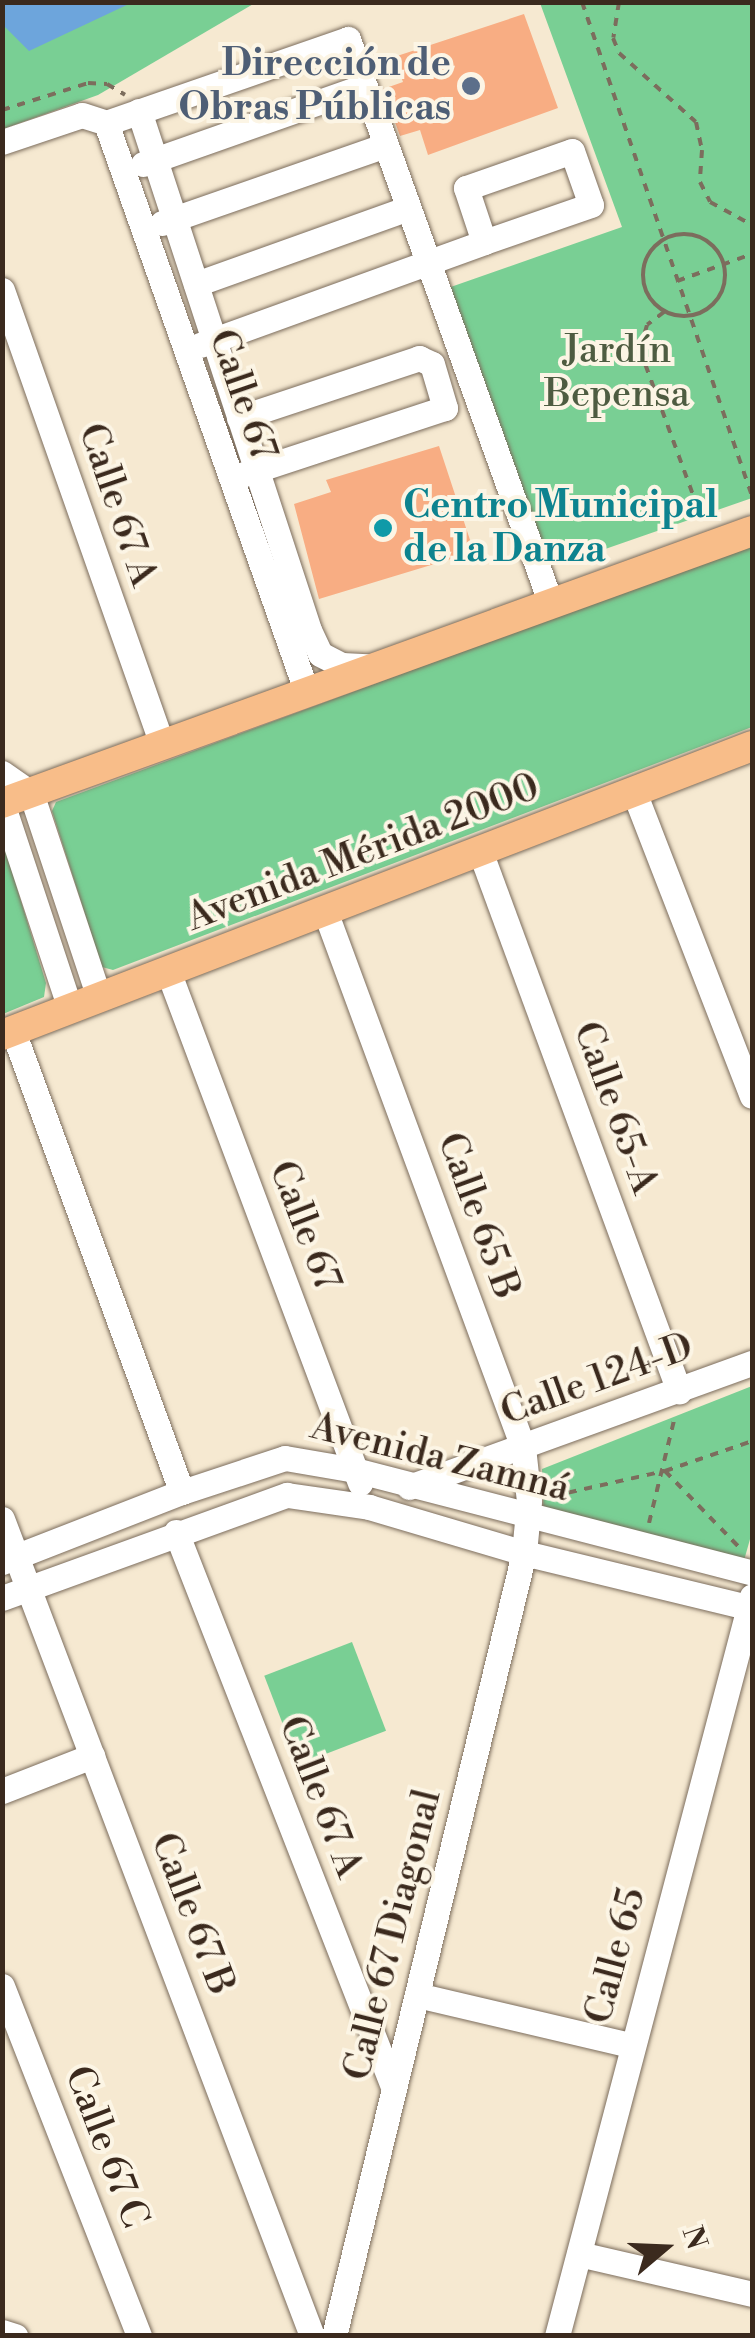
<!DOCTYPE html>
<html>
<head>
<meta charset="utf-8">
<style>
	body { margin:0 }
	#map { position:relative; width:755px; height:2338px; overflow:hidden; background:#f6e9d1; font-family:"Libre Bodoni",serif }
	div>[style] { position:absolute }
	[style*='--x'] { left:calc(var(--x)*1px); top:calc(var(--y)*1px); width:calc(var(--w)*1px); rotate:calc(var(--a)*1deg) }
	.green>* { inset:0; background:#79cf94; transform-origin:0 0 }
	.water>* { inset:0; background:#6da5dc }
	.building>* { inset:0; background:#f8ad83 }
	.path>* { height:4px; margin-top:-2px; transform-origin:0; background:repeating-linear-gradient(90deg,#7c6d5d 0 8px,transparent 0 16px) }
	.path>.ring { margin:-2px; padding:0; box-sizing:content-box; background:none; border:4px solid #7c6d5d; border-radius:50% }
	.roads { filter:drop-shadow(0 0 2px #7c6d5d) drop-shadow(0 0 2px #7c6d5d) }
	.minor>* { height:25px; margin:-12.5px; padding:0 12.5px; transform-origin:12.5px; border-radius:12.5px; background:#fff }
	.major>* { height:30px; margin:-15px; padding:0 15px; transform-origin:15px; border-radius:15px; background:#f8bd89 }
	.dots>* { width:28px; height:28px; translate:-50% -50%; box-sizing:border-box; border:5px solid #fcf5e5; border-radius:50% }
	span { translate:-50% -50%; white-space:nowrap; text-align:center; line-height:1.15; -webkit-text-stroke:8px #fcf5e5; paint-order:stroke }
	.service-label { font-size:38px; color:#4e5e75; font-weight:700 }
	.right { translate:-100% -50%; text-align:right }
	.park-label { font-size:38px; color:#4e5c41 }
	.street-label { font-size:38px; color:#3b2a1e }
	.culture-label { font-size:38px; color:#0d838f; font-weight:700 }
	.left { translate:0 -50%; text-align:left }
	.frame { position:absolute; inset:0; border:5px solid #3b2a1e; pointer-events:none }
	.north { position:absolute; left:615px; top:2198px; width:100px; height:100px; -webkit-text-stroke:8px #fcf5e5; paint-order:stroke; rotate:71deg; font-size:28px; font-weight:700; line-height:40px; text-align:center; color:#3b2a1e }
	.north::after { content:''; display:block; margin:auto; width:35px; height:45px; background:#3b2a1e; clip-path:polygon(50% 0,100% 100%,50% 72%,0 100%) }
</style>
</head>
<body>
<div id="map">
	<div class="green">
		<div style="clip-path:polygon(2px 3px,255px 3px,98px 95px,3px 129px)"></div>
		<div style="clip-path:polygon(540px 3px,752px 3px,752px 498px,588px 555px,540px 558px,445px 289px,622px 227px)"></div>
		<div style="clip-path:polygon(752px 544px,752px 727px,113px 970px,102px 967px,52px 811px,56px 802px)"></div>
		<div style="clip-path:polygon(2px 839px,46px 983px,44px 997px,3px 1014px)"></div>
		<div style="clip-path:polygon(752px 1386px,752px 1532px,743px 1564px,544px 1521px,542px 1469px)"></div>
		<div style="left:352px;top:1642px;width:95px;height:94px;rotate:69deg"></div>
	</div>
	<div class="water">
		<div style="clip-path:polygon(2px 3px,3px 2px,131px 3px,29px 51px,3px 25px)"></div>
	</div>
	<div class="building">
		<div style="clip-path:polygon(524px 14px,558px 108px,428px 155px,420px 130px,400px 136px,383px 89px,403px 82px,394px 57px)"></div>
		<div style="clip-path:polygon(439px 446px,474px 552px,319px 599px,294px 504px,331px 492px,326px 480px)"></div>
	</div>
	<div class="path">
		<div style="--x:582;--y:2;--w:522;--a:71.01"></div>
		<div style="--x:619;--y:2;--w:36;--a:99"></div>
		<div style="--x:613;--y:38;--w:16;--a:68"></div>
		<div style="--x:619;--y:53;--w:103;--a:41.9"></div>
		<div style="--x:696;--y:122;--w:29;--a:78"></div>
		<div style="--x:702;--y:150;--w:32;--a:94"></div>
		<div style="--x:700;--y:182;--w:22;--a:63"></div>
		<div style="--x:710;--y:202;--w:48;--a:28.7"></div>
		<div style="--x:2;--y:110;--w:90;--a:-17.4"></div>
		<div style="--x:88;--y:83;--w:19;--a:3"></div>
		<div style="--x:107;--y:84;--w:21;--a:31"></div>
		<div class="ring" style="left:643px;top:234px;width:78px;height:78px"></div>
		<div style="--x:677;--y:281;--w:80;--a:-19.8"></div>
		<div style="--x:664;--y:312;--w:21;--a:143"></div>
		<div style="--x:647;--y:325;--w:26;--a:106"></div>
		<div style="--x:640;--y:350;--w:171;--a:69.9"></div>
		<div style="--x:665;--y:1471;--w:106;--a:45.8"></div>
		<div style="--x:553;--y:1496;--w:115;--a:-12.6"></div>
		<div style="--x:665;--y:1471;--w:92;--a:-19"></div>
		<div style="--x:649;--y:1523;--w:110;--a:-76.3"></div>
	</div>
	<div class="roads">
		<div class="minor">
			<div style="--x:139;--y:111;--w:546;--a:71.86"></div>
			<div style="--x:309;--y:630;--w:26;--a:65"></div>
			<div style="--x:320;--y:654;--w:25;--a:27"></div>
			<div style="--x:342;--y:665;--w:34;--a:3"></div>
			<div style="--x:106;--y:123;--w:256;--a:-19.1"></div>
			<div style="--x:348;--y:39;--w:600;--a:70.24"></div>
			<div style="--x:106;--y:123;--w:604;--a:70.58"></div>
			<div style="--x:2;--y:142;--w:84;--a:-18.6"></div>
			<div style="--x:82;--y:115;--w:25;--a:18"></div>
			<div style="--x:572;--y:151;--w:57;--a:70.6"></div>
			<div style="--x:591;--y:205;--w:113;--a:160.9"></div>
			<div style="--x:484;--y:242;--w:57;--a:-108.4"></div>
			<div style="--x:466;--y:188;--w:112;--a:-19.2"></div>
			<div style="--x:143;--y:164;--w:234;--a:-19.4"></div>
			<div style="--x:162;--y:223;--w:237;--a:-19.2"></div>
			<div style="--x:196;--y:284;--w:225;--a:-19.7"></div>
			<div style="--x:2;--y:290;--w:482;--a:70.6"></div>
			<div style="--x:200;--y:345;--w:302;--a:-19.9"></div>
			<div style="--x:239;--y:418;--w:190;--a:-18.4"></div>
			<div style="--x:419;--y:358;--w:14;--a:25"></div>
			<div style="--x:432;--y:364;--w:46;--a:73.5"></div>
			<div style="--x:445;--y:408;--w:215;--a:161.8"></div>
			<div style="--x:2;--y:773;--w:35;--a:35"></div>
			<div style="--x:31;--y:793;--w:216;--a:71.6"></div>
			<div style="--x:634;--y:792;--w:326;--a:68.8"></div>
			<div style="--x:2;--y:803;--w:217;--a:71.7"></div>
			<div style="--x:480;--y:851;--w:576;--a:69.77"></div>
			<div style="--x:325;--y:911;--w:571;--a:69.73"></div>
			<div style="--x:523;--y:1447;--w:54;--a:83.7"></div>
			<div style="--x:529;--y:1501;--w:52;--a:95.5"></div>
			<div style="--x:524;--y:1553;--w:806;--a:103.64"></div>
			<div style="--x:168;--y:971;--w:547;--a:69.44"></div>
			<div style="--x:13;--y:1031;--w:491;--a:69.9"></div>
			<div style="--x:409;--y:1487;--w:365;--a:-19.9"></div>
			<div style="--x:2;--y:1519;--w:874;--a:69.22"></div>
			<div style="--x:176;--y:1532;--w:598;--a:68.63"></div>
			<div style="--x:2;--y:1562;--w:193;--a:-21.3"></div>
			<div style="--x:182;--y:1492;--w:108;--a:-18.3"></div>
			<div style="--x:285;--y:1458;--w:71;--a:9.7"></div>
			<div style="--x:355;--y:1470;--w:410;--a:14.5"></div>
			<div style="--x:2;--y:1598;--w:303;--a:-19.9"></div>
			<div style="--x:287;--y:1495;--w:83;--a:8.3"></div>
			<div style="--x:369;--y:1507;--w:162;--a:16.5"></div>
			<div style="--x:524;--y:1553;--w:235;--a:13.6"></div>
			<div style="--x:2;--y:1791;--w:97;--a:-21.3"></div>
			<div style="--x:2;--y:1986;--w:376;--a:68.6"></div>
			<div style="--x:417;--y:1995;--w:220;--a:13.2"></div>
			<div style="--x:579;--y:2254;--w:178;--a:13"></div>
			<div style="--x:2;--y:2332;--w:14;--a:17"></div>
			<div style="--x:557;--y:2336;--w:765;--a:-75.24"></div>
		</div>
		<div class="major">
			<div style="--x:2;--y:803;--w:798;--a:-19.93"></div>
			<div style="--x:2;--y:1035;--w:804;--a:-21.07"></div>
		</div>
	</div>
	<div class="dots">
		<div style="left:471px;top:86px;background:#5c6f8a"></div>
		<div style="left:383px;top:528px;background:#0f9aa8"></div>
	</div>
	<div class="service-label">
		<span class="right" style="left:451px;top:86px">Dirección de<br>Obras Públicas</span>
	</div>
	<div class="park-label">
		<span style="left:617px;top:373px">Jardín<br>Bepensa</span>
	</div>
	<div class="street-label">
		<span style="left:242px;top:395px;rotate:71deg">Calle 67</span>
		<span style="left:117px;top:505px;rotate:71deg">Calle 67 A</span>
		<span style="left:363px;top:853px;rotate:-21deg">Avenida Mérida 2000</span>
		<span style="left:615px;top:1108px;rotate:70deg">Calle 65-A</span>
		<span style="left:478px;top:1216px;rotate:70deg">Calle 65 B</span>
		<span style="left:304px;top:1226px;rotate:69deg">Calle 67</span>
		<span style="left:597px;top:1380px;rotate:-20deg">Calle 124-D</span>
		<span style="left:440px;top:1458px;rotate:14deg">Avenida Zamná</span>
		<span style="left:320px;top:1797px;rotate:69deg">Calle 67 A</span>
		<span style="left:192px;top:1914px;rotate:69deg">Calle 67 B</span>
		<span style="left:393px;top:1935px;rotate:-76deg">Calle 67 Diagonal</span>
		<span style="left:616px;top:1956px;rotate:-75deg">Calle 65</span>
		<span style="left:106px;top:2147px;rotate:69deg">Calle 67 C</span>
	</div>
	<div class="culture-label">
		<span class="left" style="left:403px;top:528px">Centro Municipal<br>de la Danza</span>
	</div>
	<div class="frame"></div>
	<div class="north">N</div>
</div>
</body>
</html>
